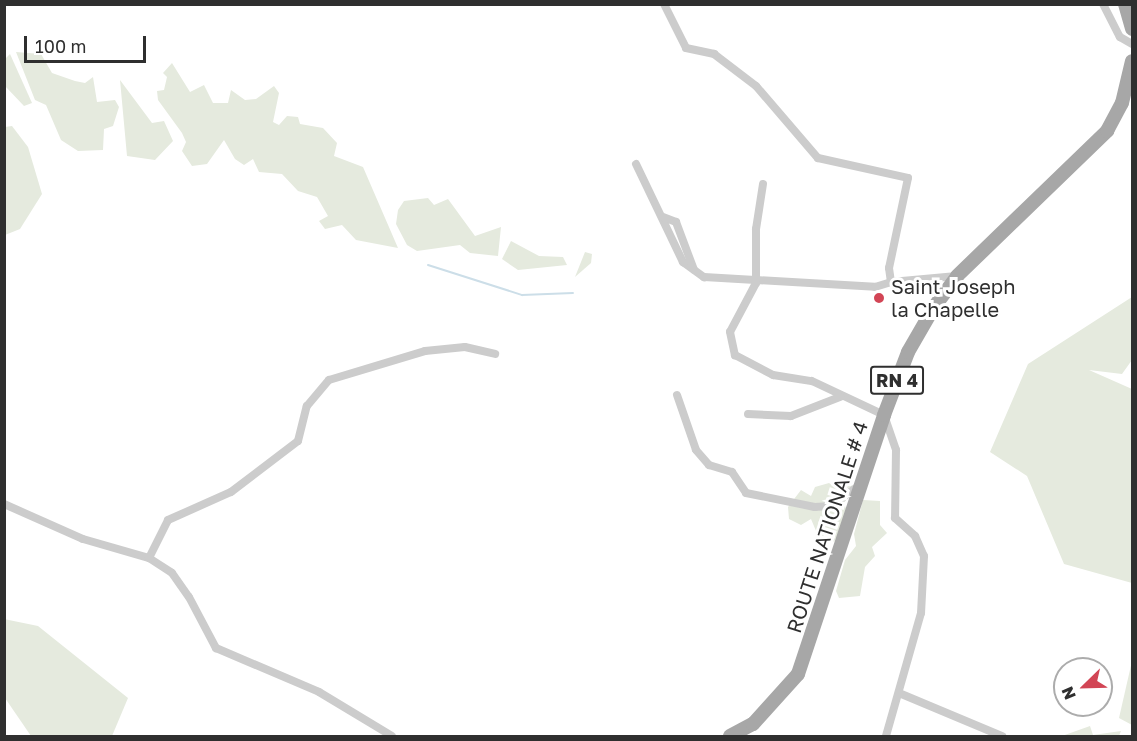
<!DOCTYPE html>
<html>
<head>
<meta charset="utf-8">
<style>
	body { margin:0 }
	#map { position:relative; width:1137px; height:741px; overflow:hidden; background:#fff; font-family:"Golos Text",sans-serif }
	div>[style] { position:absolute }
	[style*='--x'] { left:calc(var(--x)*1px); top:calc(var(--y)*1px); width:calc(var(--w)*1px); rotate:calc(var(--a)*1deg) }
	.green>* { inset:0; background:#e5eade }
	.stream>* { height:2px; margin:-1px; padding:0 1px; transform-origin:1px; border-radius:1px; background:#ccdee8 }
	.street>* { height:8px; margin:-4px; padding:0 4px; transform-origin:4px; border-radius:4px; background:#ccc }
	.primary>* { height:14px; margin:-7px; padding:0 7px; transform-origin:7px; border-radius:7px; background:#a7a7a7 }
	.dots>* { width:16px; height:16px; translate:-50% -50%; box-sizing:border-box; border:3px solid #fff; border-radius:50% }
	span { translate:-50% -50%; white-space:nowrap; text-align:center; line-height:1.15; -webkit-text-stroke:6px #fff; paint-order:stroke }
	.shield-label span { padding:2px 4px; background:#fff; border:2px solid; border-radius:4px; -webkit-text-stroke-width:0 }
	.shield-label { font-size:18px; color:#2f2f2f; font-weight:700 }
	.poi-label { font-size:20px; color:#2f2f2f }
	.left { translate:0 -50%; text-align:left }
	.street-label { font-size:20px; color:#2f2f2f }
	.frame { position:absolute; inset:0; border:6px solid #2f2f2f; pointer-events:none }
	.north { position:absolute; left:1053px; top:657px; width:60px; height:60px; box-sizing:border-box; background:#fff; border:2px solid #acacac; border-radius:50%; rotate:247deg; font-size:16px; font-weight:700; line-height:24px; text-align:center; color:#2f2f2f }
	.north::after { content:''; display:block; margin:auto; width:21px; height:27px; background:#d24555; clip-path:polygon(50% 0,100% 100%,50% 72%,0 100%) }
	.scale { position:absolute; left:24px; top:36px; width:122px; height:27px; box-sizing:border-box; border:3px solid #2f2f2f; border-top:0; padding-left:8px; font-size:18px; line-height:21px; white-space:nowrap; color:#2f2f2f; -webkit-text-stroke:4px #fff; paint-order:stroke }
</style>
</head>
<body>
<div id="map">
	<div class="green">
		<div style="clip-path:polygon(16px 52px,41px 54px,52px 73px,75px 81px,85px 83px,93px 77px,97px 102px,115px 100px,119px 107px,113px 126px,104px 129px,103px 150px,78px 151px,61px 140px,46px 105px,35px 100px)"></div>
		<div style="clip-path:polygon(10px 54px,32px 103px,24px 106px,5px 86px,5px 59px)"></div>
		<div style="clip-path:polygon(172px 63px,190px 92px,204px 85px,213px 103px,228px 103px,231px 90px,245px 100px,256px 99px,274px 86px,279px 93px,273px 122px,279px 125px,287px 116px,298px 117px,300px 124px,323px 128px,337px 143px,334px 156px,363px 167px,398px 248px,356px 240px,342px 225px,325px 229px,319px 221px,328px 216px,317px 197px,298px 191px,282px 174px,259px 172px,253px 159px,244px 165px,235px 159px,224px 140px,207px 164px,192px 166px,182px 151px,186px 142px,182px 133px,158px 100px,157px 91px,164px 90px,167px 77px,163px 73px)"></div>
		<div style="clip-path:polygon(120px 80px,152px 123px,164px 121px,173px 141px,155px 160px,127px 156px)"></div>
		<div style="clip-path:polygon(12px 126px,28px 147px,42px 194px,20px 229px,5px 235px,5px 127px)"></div>
		<div style="clip-path:polygon(428px 198px,434px 205px,448px 199px,475px 236px,501px 227px,498px 256px,470px 253px,460px 245px,417px 251px,407px 245px,396px 224px,398px 210px,404px 201px)"></div>
		<div style="clip-path:polygon(511px 241px,539px 256px,563px 257px,567px 265px,518px 270px,502px 259px)"></div>
		<div style="clip-path:polygon(585px 252px,592px 254px,591px 263px,575px 277px)"></div>
		<div style="clip-path:polygon(1132px 297px,1132px 360px,1122px 374px,1089px 370px,1132px 389px,1132px 583px,1064px 564px,1027px 476px,990px 452px,1028px 364px)"></div>
		<div style="clip-path:polygon(829px 483px,838px 489px,848px 483px,855px 487px,844px 503px,848px 514px,834px 542px,826px 534px,819px 538px,811px 519px,801px 525px,789px 519px,788px 507px,801px 490px,811px 496px,815px 487px)"></div>
		<div style="clip-path:polygon(863px 500px,880px 501px,880px 525px,887px 533px,872px 547px,875px 556px,865px 567px,860px 596px,839px 598px,836px 591px,845px 560px,856px 546px,854px 534px)"></div>
		<div style="clip-path:polygon(4px 619px,38px 626px,128px 698px,112px 736px,31px 736px,5px 698px)"></div>
		<div style="clip-path:polygon(1132px 661px,1132px 725px,1119px 718px)"></div>
		<div style="clip-path:polygon(1090px 726px,1093px 735px,1121px 731px,1119px 736px,1062px 736px)"></div>
	</div>
	<div class="stream">
		<div style="--x:428;--y:265;--w:99;--a:17.7"></div>
		<div style="--x:522;--y:295;--w:51;--a:-2.2"></div>
	</div>
	<div class="street">
		<div style="--x:664;--y:4;--w:49;--a:63.4"></div>
		<div style="--x:686;--y:48;--w:29;--a:12"></div>
		<div style="--x:714;--y:54;--w:53;--a:37.3"></div>
		<div style="--x:756;--y:86;--w:95;--a:49.3"></div>
		<div style="--x:818;--y:158;--w:92;--a:12.5"></div>
		<div style="--x:908;--y:178;--w:92;--a:101.9"></div>
		<div style="--x:889;--y:268;--w:14;--a:82"></div>
		<div style="--x:891;--y:282;--w:66;--a:-5.2"></div>
		<div style="--x:1103;--y:4;--w:37;--a:63"></div>
		<div style="--x:1120;--y:37;--w:14;--a:30"></div>
		<div style="--x:636;--y:164;--w:109;--a:64.4"></div>
		<div style="--x:683;--y:262;--w:26;--a:36"></div>
		<div style="--x:704;--y:277;--w:171;--a:3.3"></div>
		<div style="--x:875;--y:287;--w:17;--a:-17"></div>
		<div style="--x:763;--y:184;--w:46;--a:98.8"></div>
		<div style="--x:756;--y:229;--w:54;--a:90"></div>
		<div style="--x:756;--y:283;--w:55;--a:118"></div>
		<div style="--x:730;--y:332;--w:24;--a:78"></div>
		<div style="--x:735;--y:355;--w:43;--a:27.8"></div>
		<div style="--x:773;--y:375;--w:39;--a:9"></div>
		<div style="--x:812;--y:381;--w:80;--a:25.3"></div>
		<div style="--x:884;--y:415;--w:37;--a:71"></div>
		<div style="--x:896;--y:450;--w:68;--a:90.8"></div>
		<div style="--x:895;--y:518;--w:27;--a:42"></div>
		<div style="--x:915;--y:536;--w:22;--a:66"></div>
		<div style="--x:924;--y:556;--w:57;--a:93"></div>
		<div style="--x:921;--y:613;--w:128;--a:105.9"></div>
		<div style="--x:663;--y:217;--w:14;--a:21"></div>
		<div style="--x:676;--y:222;--w:51;--a:69.4"></div>
		<div style="--x:677;--y:395;--w:58;--a:70.9"></div>
		<div style="--x:696;--y:450;--w:20;--a:49"></div>
		<div style="--x:709;--y:465;--w:24;--a:17"></div>
		<div style="--x:732;--y:472;--w:25;--a:56"></div>
		<div style="--x:746;--y:493;--w:70;--a:11.5"></div>
		<div style="--x:815;--y:507;--w:16;--a:-4"></div>
		<div style="--x:831;--y:506;--w:32;--a:-36"></div>
		<div style="--x:748;--y:414;--w:43;--a:2.7"></div>
		<div style="--x:791;--y:416;--w:53;--a:-21.2"></div>
		<div style="--x:4;--y:504;--w:86;--a:23.9"></div>
		<div style="--x:83;--y:539;--w:69;--a:16.1"></div>
		<div style="--x:149;--y:558;--w:27;--a:33"></div>
		<div style="--x:172;--y:573;--w:29;--a:55"></div>
		<div style="--x:189;--y:597;--w:58;--a:62.1"></div>
		<div style="--x:216;--y:648;--w:112;--a:23.1"></div>
		<div style="--x:319;--y:692;--w:85;--a:31.1"></div>
		<div style="--x:149;--y:558;--w:42;--a:-63.4"></div>
		<div style="--x:168;--y:520;--w:69;--a:-24"></div>
		<div style="--x:231;--y:492;--w:84;--a:-37.3"></div>
		<div style="--x:298;--y:441;--w:36;--a:-76"></div>
		<div style="--x:307;--y:406;--w:34;--a:-50"></div>
		<div style="--x:329;--y:380;--w:100;--a:-16.8"></div>
		<div style="--x:425;--y:351;--w:40;--a:-5.7"></div>
		<div style="--x:465;--y:347;--w:31;--a:13"></div>
		<div style="--x:899;--y:693;--w:112;--a:22.7"></div>
	</div>
	<div class="primary">
		<div style="--x:1125;--y:4;--w:26;--a:74"></div>
		<div style="--x:730;--y:736;--w:26;--a:-28"></div>
		<div style="--x:753;--y:724;--w:67;--a:-48"></div>
		<div style="--x:798;--y:674;--w:273;--a:-71.6"></div>
		<div style="--x:884;--y:415;--w:67;--a:-69.1"></div>
		<div style="--x:908;--y:352;--w:52;--a:-60"></div>
		<div style="--x:934;--y:307;--w:39;--a:-53"></div>
		<div style="--x:957;--y:276;--w:209;--a:-44"></div>
		<div style="--x:1107;--y:131;--w:32;--a:-62"></div>
		<div style="--x:1122;--y:103;--w:43;--a:-76.6"></div>
	</div>
	<div class="dots">
		<div style="left:879px;top:298px;background:#d24555"></div>
	</div>
	<div class="shield-label">
		<span style="left:897px;top:380px">RN 4</span>
	</div>
	<div class="poi-label">
		<span class="left" style="left:891px;top:298px">Saint Joseph<br>la Chapelle</span>
	</div>
	<div class="street-label">
		<span style="left:827px;top:527px;rotate:-72deg">ROUTE NATIONALE # 4</span>
	</div>
	<div class="frame"></div>
	<div class="north">N</div>
	<div class="scale">100 m</div>
</div>
</body>
</html>
